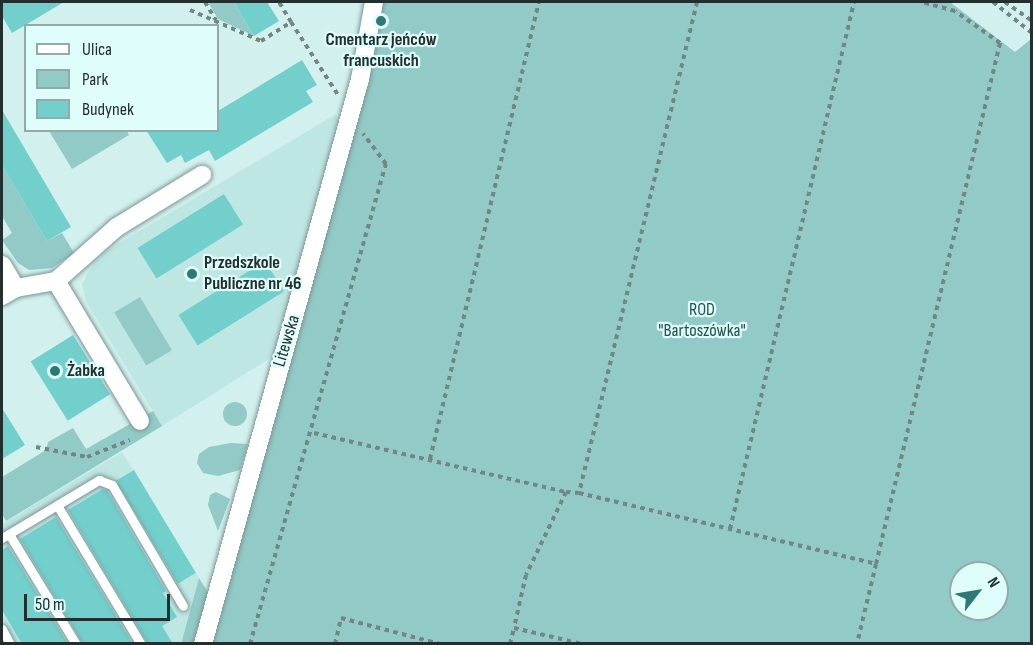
<!DOCTYPE html>
<html>
<head>
<meta charset="utf-8">
<style>
	body { margin:0 }
	#map { position:relative; width:1033px; height:645px; overflow:hidden; background:#d2f0ee; font-family:"Sofia Sans Condensed",sans-serif }
	div>[style] { position:absolute }
	[style*='--x'] { left:calc(var(--x)*1px); top:calc(var(--y)*1px); width:calc(var(--w)*1px); rotate:calc(var(--a)*1deg) }
	.built>* { inset:0; background:#bee6e3 }
	.green>* { inset:0; background:#92cac7; transform-origin:0 0 }
	.round { border-radius:50% }
	.building>* { inset:0; background:#72cfcc; transform-origin:0 0 }
	.path>* { height:4px; margin-top:-2px; transform-origin:0; background:repeating-linear-gradient(90deg,#728685 0 4.5px,transparent 0 9px) }
	.roads { filter:drop-shadow(0 0 2px #7c9896) drop-shadow(0 0 2px #7c9896) }
	.service>* { height:9px; margin:-4.5px; padding:0 4.5px; transform-origin:4.5px; border-radius:4.5px; background:#fff }
	.minor>* { height:18px; margin:-9px; padding:0 9px; transform-origin:9px; border-radius:9px; background:#fff }
	.dots>* { width:16px; height:16px; translate:-50% -50%; box-sizing:border-box; border:3px solid #dffdfb; border-radius:50% }
	span { translate:-50% -50%; white-space:nowrap; text-align:center; line-height:1.15; -webkit-text-stroke:4.5px #dffdfb; paint-order:stroke }
	.poi-label { font-size:18px; color:#232e2e; font-weight:700 }
	.left { translate:0 -50%; text-align:left }
	.park-label { font-size:18px; color:#26514f }
	.street-label { font-size:18px; color:#232e2e }
	.frame { position:absolute; inset:0; border:3px solid #232e2e; pointer-events:none }
	.legend { position:absolute; left:24px; top:24px; width:195px; height:108px; box-sizing:border-box; background:#dffdfb; border:2px solid #94aaa9; margin:0; padding:8px 10px; list-style:none; font-size:18px; color:#232e2e }
	.legend li { display:flex; align-items:center; gap:12px; height:30px }
	.legend b { width:30px; border:2px solid #94aaa9 }
	.north { position:absolute; left:949px; top:561px; width:60px; height:60px; box-sizing:border-box; background:#dffdfb; border:2px solid #94aaa9; border-radius:50%; rotate:59deg; font-size:16px; font-weight:700; line-height:24px; text-align:center; color:#232e2e }
	.north::after { content:''; display:block; margin:auto; width:21px; height:27px; background:#2e7875; clip-path:polygon(50% 0,100% 100%,50% 72%,0 100%) }
	.scale { position:absolute; left:24px; top:594px; width:146px; height:27px; box-sizing:border-box; border:3px solid #232e2e; border-top:0; padding-left:8px; font-size:18px; line-height:21px; white-space:nowrap; color:#232e2e; -webkit-text-stroke:4px #dffdfb; paint-order:stroke }
</style>
</head>
<body>
<div id="map">
	<div class="built">
		<div style="clip-path:polygon(336px 114px,339px 122px,275px 355px,162px 426px,86px 301px,82px 284px,93px 264px,108px 250px)"></div>
		<div style="clip-path:polygon(122px 452px,199px 578px,181px 643px,2px 643px,2px 524px)"></div>
	</div>
	<div class="green">
		<div style="clip-path:polygon(208px 2px,234px 2px,254px 36px,218px 19px)"></div>
		<div style="clip-path:polygon(evenodd,379px 2px,950px 2px,1015px 52px,1031px 39px,1031px 643px,208px 644px,379px 2px,961px 573px,997px 573px,997px 609px,961px 609px,961px 573px)"></div>
		<div style="clip-path:polygon(49px 131px,127px 131px,129px 135px,72px 169px)"></div>
		<div style="clip-path:polygon(2px 165px,47px 241px,62px 233px,74px 253px,52px 268px,29px 270px,18px 263px,2px 240px,12px 233px,2px 216px)"></div>
		<div style="left:140px;top:297px;width:62px;height:30px;rotate:59deg"></div>
		<div class="round" style="left:223px;top:402px;width:24px;height:24px"></div>
		<div style="clip-path:polygon(153px 411px,162px 426px,6px 521px,2px 514px,2px 477px,46px 450px,48px 442px,73px 428px,86px 449px)"></div>
		<div style="clip-path:polygon(231px 443px,248px 444px,240px 470px,218px 476px,203px 473px,197px 463px,199px 454px,209px 447px)"></div>
		<div style="clip-path:polygon(216px 492px,230px 499px,218px 531px,208px 505px,210px 495px)"></div>
		<div style="clip-path:polygon(199px 578px,209px 594px,196px 643px,181px 644px)"></div>
	</div>
	<div class="building">
		<div style="clip-path:polygon(2px 2px,64px 2px,12px 33px,2px 16px)"></div>
		<div style="clip-path:polygon(234px 2px,267px 2px,279px 21px,254px 36px)"></div>
		<div style="clip-path:polygon(302px 60px,317px 85px,306px 91px,313px 102px,215px 161px,209px 150px,185px 163px,181px 155px,167px 163px,146px 130px,218px 130px,218px 111px)"></div>
		<div style="clip-path:polygon(2px 110px,71px 227px,47px 241px,2px 165px)"></div>
		<div style="left:224px;top:194px;width:36px;height:102px;rotate:58deg"></div>
		<div style="left:265px;top:261px;width:36px;height:102px;rotate:58deg"></div>
		<div style="left:73px;top:335px;width:70px;height:50px;rotate:58deg"></div>
		<div style="clip-path:polygon(2px 408px,25px 445px,2px 459px)"></div>
		<div style="left:134px;top:470px;width:120px;height:21px;rotate:59deg"></div>
		<div style="clip-path:polygon(103px 489px,107px 490px,166px 591px,163px 593px,177px 617px,162px 626px,173px 644px,148px 644px,68px 510px)"></div>
		<div style="clip-path:polygon(56px 517px,133px 644px,83px 644px,20px 539px)"></div>
		<div style="clip-path:polygon(8px 546px,68px 644px,22px 644px,2px 610px,2px 550px)"></div>
	</div>
	<div class="path">
		<div style="--x:205;--y:2;--w:21;--a:59"></div>
		<div style="--x:697;--y:2;--w:505;--a:103.51"></div>
		<div style="--x:579;--y:493;--w:305;--a:13.4"></div>
		<div style="--x:876;--y:564;--w:82;--a:103.4"></div>
		<div style="--x:993;--y:2;--w:50;--a:38.5"></div>
		<div style="--x:1005;--y:2;--w:33;--a:35"></div>
		<div style="--x:190;--y:10;--w:77;--a:23.6"></div>
		<div style="--x:261;--y:41;--w:36;--a:-32"></div>
		<div style="--x:291;--y:22;--w:23;--a:-121"></div>
		<div style="--x:291;--y:22;--w:87;--a:57.2"></div>
		<div style="--x:314;--y:433;--w:259;--a:13.2"></div>
		<div style="--x:566;--y:492;--w:92;--a:115.7"></div>
		<div style="--x:526;--y:575;--w:54;--a:102.8"></div>
		<div style="--x:36;--y:447;--w:52;--a:11.1"></div>
		<div style="--x:87;--y:457;--w:46;--a:-21.6"></div>
		<div style="--x:430;--y:459;--w:470;--a:-76.6"></div>
		<div style="--x:566;--y:492;--w:13;--a:4"></div>
		<div style="--x:730;--y:529;--w:541;--a:-76.76"></div>
		<div style="--x:876;--y:564;--w:536;--a:-76.61"></div>
		<div style="--x:1000;--y:43;--w:55;--a:-144.6"></div>
		<div style="--x:955;--y:11;--w:35;--a:-165"></div>
		<div style="--x:250;--y:644;--w:499;--a:-74.2"></div>
		<div style="--x:386;--y:164;--w:38;--a:-127"></div>
		<div style="--x:335;--y:644;--w:27;--a:-77"></div>
		<div style="--x:341;--y:618;--w:102;--a:14.7"></div>
		<div style="--x:510;--y:644;--w:16;--a:-76"></div>
		<div style="--x:514;--y:628;--w:71;--a:13.1"></div>
	</div>
	<div class="roads">
		<div class="service">
			<div style="--x:57;--y:505;--w:162;--a:58.9"></div>
			<div style="--x:9;--y:534;--w:129;--a:58.7"></div>
			<div style="--x:2;--y:538;--w:113;--a:-30.9"></div>
			<div style="--x:99;--y:480;--w:14;--a:21"></div>
			<div style="--x:112;--y:485;--w:140;--a:59.6"></div>
			<div style="--x:2;--y:629;--w:17;--a:62"></div>
		</div>
		<div class="minor">
			<div style="--x:2;--y:265;--w:27;--a:59"></div>
			<div style="--x:56;--y:281;--w:163;--a:59"></div>
			<div style="--x:2;--y:296;--w:16;--a:-30"></div>
			<div style="--x:16;--y:288;--w:41;--a:-9.9"></div>
			<div style="--x:56;--y:281;--w:81;--a:-41.5"></div>
			<div style="--x:117;--y:227;--w:100;--a:-31.5"></div>
			<div style="--x:203;--y:644;--w:586;--a:-74.47"></div>
			<div style="--x:360;--y:79;--w:78;--a:-79.7"></div>
		</div>
	</div>
	<div class="dots">
		<div style="left:381px;top:21px;background:#2e7875"></div>
		<div style="left:192px;top:274px;background:#2e7875"></div>
		<div style="left:55px;top:371px;background:#2e7875"></div>
	</div>
	<div class="poi-label">
		<span style="left:381px;top:51px">Cmentarz jeńców<br>francuskich</span>
		<span class="left" style="left:204px;top:274px">Przedszkole<br>Publiczne nr 46</span>
		<span class="left" style="left:67px;top:371px">Żabka</span>
	</div>
	<div class="park-label">
		<span style="left:702px;top:321px">ROD<br>"Bartoszówka"</span>
	</div>
	<div class="street-label">
		<span style="left:287px;top:341px;rotate:-73deg">Litewska</span>
	</div>
	<div class="frame"></div>
	<ul class="legend">
	<li><b style="height:8px;background:#fff"></b>Ulica</li>
	<li><b style="height:16px;background:#92cac7"></b>Park</li>
	<li><b style="height:16px;background:#72cfcc"></b>Budynek</li>
	</ul>
	<div class="north">N</div>
	<div class="scale">50 m</div>
</div>
</body>
</html>
